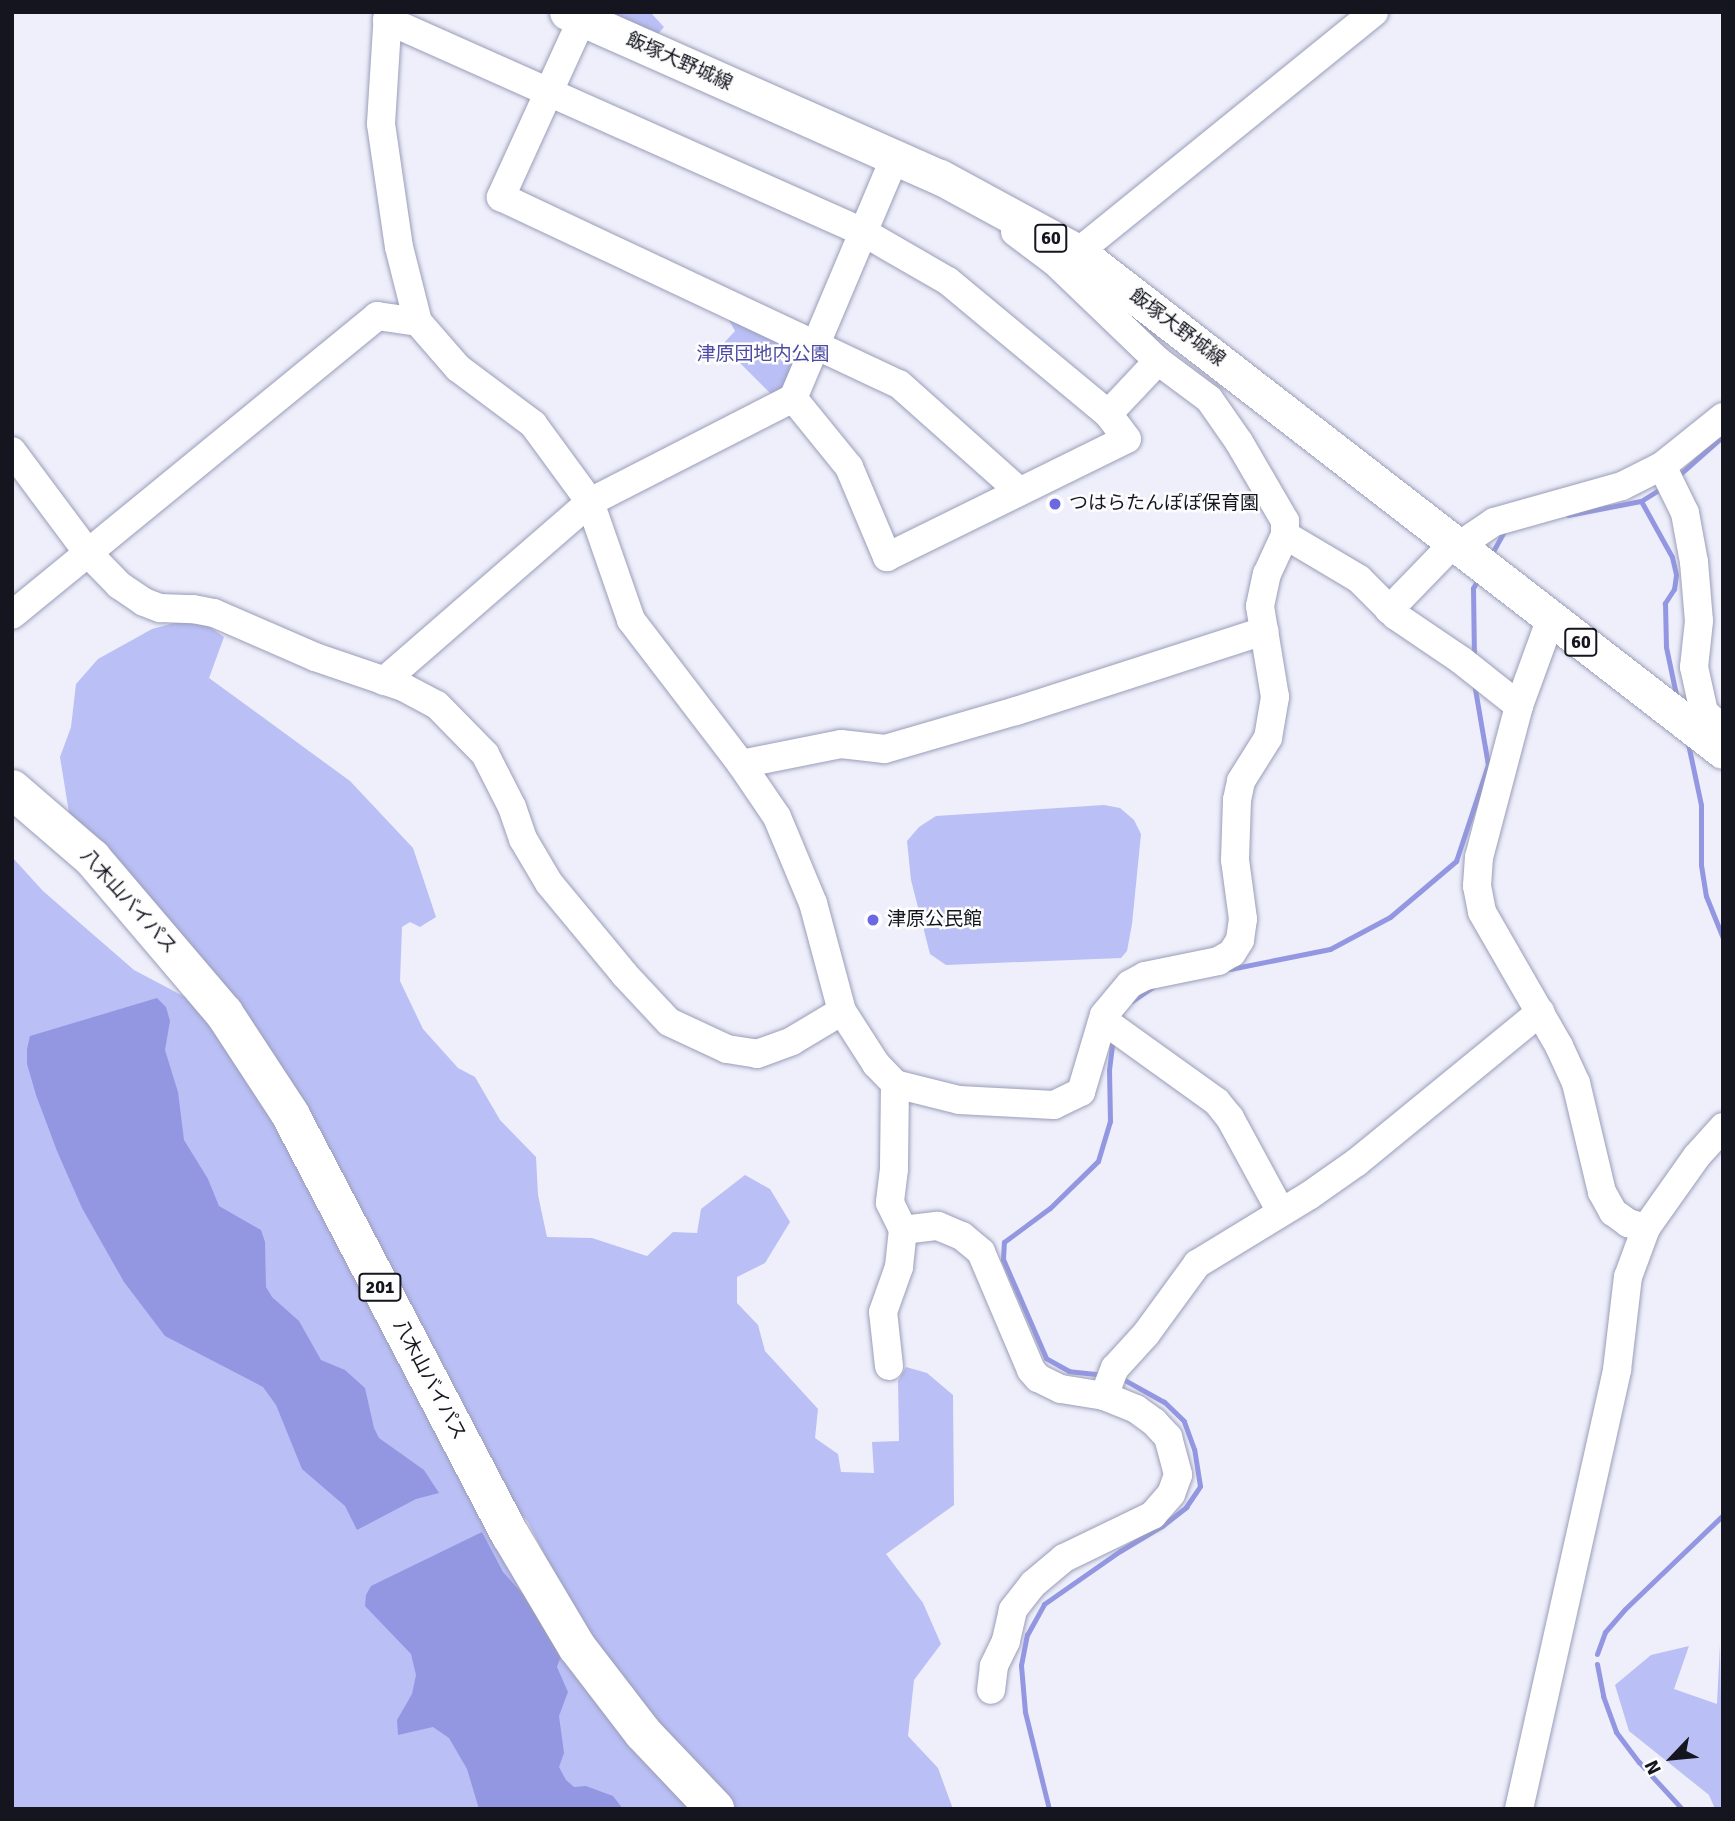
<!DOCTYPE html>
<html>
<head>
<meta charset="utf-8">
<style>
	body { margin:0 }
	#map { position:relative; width:1735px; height:1821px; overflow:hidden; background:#eeeffb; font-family:Signika,"Noto Sans JP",sans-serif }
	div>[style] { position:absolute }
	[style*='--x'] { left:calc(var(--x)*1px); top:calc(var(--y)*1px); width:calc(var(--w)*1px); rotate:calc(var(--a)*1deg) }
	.green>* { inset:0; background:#babff5 }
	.water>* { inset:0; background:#9397e2 }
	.stream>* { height:5px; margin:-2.5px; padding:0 2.5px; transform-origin:2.5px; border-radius:2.5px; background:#9397e2 }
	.roads { filter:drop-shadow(0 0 2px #9a9db8) drop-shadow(0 0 2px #9a9db8) }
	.minor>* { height:28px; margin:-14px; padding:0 14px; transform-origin:14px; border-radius:14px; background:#fff }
	.major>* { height:35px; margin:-17.5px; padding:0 17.5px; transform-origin:17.5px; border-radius:17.5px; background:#fff }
	.highway>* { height:38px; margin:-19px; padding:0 19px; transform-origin:19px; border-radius:19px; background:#fff }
	.dots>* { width:19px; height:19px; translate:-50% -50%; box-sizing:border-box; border:4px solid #fdfdfd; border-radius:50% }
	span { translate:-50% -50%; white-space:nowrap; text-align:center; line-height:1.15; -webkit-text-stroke:5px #fdfdfd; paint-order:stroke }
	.shield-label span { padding:2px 5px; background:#fdfdfd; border:2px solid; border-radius:5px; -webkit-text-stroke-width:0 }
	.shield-label { font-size:18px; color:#14151f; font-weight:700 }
	.street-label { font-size:19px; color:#14151f }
	.park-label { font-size:19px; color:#4c4aa2 }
	.poi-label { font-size:19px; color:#14151f }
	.left { translate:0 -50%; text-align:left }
	.frame { position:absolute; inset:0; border:14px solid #14151f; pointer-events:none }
	.north { position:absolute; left:1637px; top:1723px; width:70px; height:70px; -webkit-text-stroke:5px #fdfdfd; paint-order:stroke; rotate:244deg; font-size:19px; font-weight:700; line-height:28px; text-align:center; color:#14151f }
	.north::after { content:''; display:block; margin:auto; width:24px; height:32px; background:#14151f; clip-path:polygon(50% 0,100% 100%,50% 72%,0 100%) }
</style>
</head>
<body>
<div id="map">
	<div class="green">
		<div style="clip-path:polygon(603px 12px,650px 12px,664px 27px,657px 35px)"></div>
		<div style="clip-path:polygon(725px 313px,784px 342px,783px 347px,801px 356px,779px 402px,722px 345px,735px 331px)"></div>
		<div style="clip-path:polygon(174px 623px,204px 623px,224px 637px,209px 678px,350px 781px,413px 848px,436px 917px,420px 927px,410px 922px,402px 927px,400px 981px,423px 1029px,458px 1068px,475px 1077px,500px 1120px,536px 1157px,538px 1195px,547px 1237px,592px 1238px,647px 1256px,673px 1232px,697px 1233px,701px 1209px,745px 1175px,770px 1189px,790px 1222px,765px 1263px,737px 1277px,737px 1303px,758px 1325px,765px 1351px,818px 1409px,815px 1438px,838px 1454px,841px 1472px,874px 1473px,872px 1442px,899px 1441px,898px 1381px,906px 1367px,927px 1373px,953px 1395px,954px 1505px,886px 1554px,923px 1603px,941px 1644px,914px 1680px,908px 1736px,938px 1768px,953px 1809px,734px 1809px,719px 1795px,587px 1638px,528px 1522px,501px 1491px,367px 1229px,70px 819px,60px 757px,71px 727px,76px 684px,98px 659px,152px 629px)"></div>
		<div style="clip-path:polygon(1104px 805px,1120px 808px,1134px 820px,1141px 834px,1132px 924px,1127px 951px,1121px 958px,946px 965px,930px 954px,911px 880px,907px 841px,919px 827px,936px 816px)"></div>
		<div style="clip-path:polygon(12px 857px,43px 891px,134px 970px,204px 1007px,694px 1809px,12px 1809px)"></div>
		<div style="clip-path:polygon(1720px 1644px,1723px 1809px,1715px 1809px,1709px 1795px,1629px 1731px,1615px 1685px,1651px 1655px,1689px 1646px,1674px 1689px,1717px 1704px)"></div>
	</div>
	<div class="water">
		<div style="clip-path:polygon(157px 998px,166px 1007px,170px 1021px,165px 1050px,178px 1092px,184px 1140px,208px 1179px,219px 1206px,261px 1230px,265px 1242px,266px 1287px,272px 1297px,299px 1321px,321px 1360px,345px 1370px,365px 1388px,374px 1428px,379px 1438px,424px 1470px,439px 1493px,416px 1499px,357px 1530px,345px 1506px,302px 1469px,276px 1405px,263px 1387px,165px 1336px,124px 1282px,82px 1208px,57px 1151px,36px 1095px,27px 1064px,27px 1049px,30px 1036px)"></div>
		<div style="clip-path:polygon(482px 1532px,503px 1572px,530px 1602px,561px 1656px,557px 1667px,568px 1692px,559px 1716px,564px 1753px,559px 1767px,566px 1780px,574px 1787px,586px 1786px,613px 1796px,623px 1809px,479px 1809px,467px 1769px,449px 1738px,433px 1727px,398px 1735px,397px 1720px,412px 1694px,416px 1675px,411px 1654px,365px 1606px,366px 1595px,371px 1586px)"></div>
	</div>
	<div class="stream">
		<div style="--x:1678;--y:476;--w:60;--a:-41.6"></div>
		<div style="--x:1641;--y:501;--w:64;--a:61"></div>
		<div style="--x:1672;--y:557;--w:18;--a:77"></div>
		<div style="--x:1676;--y:575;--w:14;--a:98"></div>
		<div style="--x:1674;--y:589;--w:17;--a:123"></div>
		<div style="--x:1665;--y:603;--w:44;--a:88.7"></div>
		<div style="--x:1666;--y:647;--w:53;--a:78.1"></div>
		<div style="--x:1568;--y:515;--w:74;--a:-10.9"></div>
		<div style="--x:1641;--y:501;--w:25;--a:-32"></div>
		<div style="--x:1491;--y:555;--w:29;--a:-61"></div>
		<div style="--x:1474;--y:659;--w:71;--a:-90.8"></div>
		<div style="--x:1473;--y:588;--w:14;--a:-60"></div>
		<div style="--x:1687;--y:739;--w:67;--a:78"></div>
		<div style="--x:1701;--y:805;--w:60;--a:90"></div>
		<div style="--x:1701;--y:865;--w:31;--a:81"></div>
		<div style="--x:1706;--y:896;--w:45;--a:68"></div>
		<div style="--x:1230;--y:969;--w:102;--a:-11.3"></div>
		<div style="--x:1330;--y:949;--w:68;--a:-28.1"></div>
		<div style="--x:1390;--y:917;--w:87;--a:-40.3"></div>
		<div style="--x:1456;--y:861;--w:101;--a:-71.6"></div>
		<div style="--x:1488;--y:765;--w:83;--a:-99.7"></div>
		<div style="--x:1132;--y:1001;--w:25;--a:-34"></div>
		<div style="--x:1105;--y:1375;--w:36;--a:-174"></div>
		<div style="--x:1069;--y:1371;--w:26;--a:-151"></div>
		<div style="--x:1046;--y:1358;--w:108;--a:-113.5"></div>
		<div style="--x:1003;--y:1259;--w:17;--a:-87"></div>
		<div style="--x:1004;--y:1242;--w:57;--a:-36.5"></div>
		<div style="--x:1050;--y:1208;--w:67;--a:-44.4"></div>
		<div style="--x:1098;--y:1161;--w:42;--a:-73.3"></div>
		<div style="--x:1110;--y:1121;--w:51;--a:-91.1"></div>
		<div style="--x:1109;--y:1070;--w:33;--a:-83"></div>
		<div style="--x:1597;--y:1654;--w:23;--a:-70"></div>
		<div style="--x:1605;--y:1632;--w:30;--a:-49"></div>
		<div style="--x:1625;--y:1609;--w:136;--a:-43.8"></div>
		<div style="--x:1597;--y:1664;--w:33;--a:79"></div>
		<div style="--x:1603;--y:1696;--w:38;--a:70"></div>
		<div style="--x:1616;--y:1732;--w:38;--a:53"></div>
		<div style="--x:1639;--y:1762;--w:64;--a:47.5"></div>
		<div style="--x:1049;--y:1809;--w:100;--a:-103.9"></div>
		<div style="--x:1025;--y:1712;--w:47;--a:-94.9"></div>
		<div style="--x:1021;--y:1665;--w:31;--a:-79"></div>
		<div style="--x:1027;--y:1635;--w:35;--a:-61"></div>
		<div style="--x:1044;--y:1604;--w:93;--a:-34.9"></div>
		<div style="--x:1120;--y:1551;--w:49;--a:-30.8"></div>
		<div style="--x:1162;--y:1526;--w:31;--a:-38"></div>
		<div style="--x:1186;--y:1507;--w:25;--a:-56"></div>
		<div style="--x:1200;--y:1486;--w:37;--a:-99"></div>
		<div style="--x:1194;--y:1449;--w:30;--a:-110"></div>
		<div style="--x:1184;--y:1421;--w:28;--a:-136"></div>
		<div style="--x:1164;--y:1402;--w:49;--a:-150.8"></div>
	</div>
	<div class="roads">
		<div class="minor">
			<div style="--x:388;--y:12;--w:112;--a:93.6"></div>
			<div style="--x:381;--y:124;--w:124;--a:81.7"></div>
			<div style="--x:399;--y:247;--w:77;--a:75.8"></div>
			<div style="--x:418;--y:322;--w:61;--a:49"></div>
			<div style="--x:458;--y:368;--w:94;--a:36.7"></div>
			<div style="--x:533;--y:424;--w:97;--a:53.8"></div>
			<div style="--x:590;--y:502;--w:125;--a:70.8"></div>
			<div style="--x:631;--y:620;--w:181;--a:52.6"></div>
			<div style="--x:741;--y:764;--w:64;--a:55.8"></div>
			<div style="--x:777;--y:817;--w:93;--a:67.3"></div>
			<div style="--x:813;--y:903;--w:112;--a:75"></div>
			<div style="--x:842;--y:1011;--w:63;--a:57.3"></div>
			<div style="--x:876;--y:1064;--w:28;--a:46"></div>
			<div style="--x:895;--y:1084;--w:66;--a:14"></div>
			<div style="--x:959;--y:1100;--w:95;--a:3"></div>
			<div style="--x:1054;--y:1105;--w:30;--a:-26"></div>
			<div style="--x:1081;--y:1092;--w:80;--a:-73.4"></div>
			<div style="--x:1104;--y:1015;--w:40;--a:-50"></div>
			<div style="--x:1130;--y:984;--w:17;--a:-28"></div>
			<div style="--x:1145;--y:976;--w:75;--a:-11.6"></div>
			<div style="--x:1218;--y:961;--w:16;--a:-30"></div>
			<div style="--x:1232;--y:953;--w:15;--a:-58"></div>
			<div style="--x:1240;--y:940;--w:21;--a:-82"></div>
			<div style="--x:1243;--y:919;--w:60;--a:-97.7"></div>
			<div style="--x:1235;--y:860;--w:60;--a:-88.1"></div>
			<div style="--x:1237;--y:800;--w:19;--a:-78"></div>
			<div style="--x:1241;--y:781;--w:51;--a:-57.9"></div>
			<div style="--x:1268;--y:738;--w:42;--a:-80.3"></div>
			<div style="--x:1275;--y:697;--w:92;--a:-99.4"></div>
			<div style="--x:1260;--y:606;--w:33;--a:-78"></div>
			<div style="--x:1267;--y:574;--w:43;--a:-65.2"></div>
			<div style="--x:1285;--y:535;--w:14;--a:-90"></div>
			<div style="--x:1285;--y:521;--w:91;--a:-120.2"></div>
			<div style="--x:1239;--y:442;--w:52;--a:-124.9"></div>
			<div style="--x:1209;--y:399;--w:64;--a:-143.3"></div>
			<div style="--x:582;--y:19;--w:196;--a:114.5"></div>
			<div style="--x:501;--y:197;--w:440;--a:25.2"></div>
			<div style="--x:899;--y:384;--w:161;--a:41.7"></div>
			<div style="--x:387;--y:20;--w:521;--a:24.01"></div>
			<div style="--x:863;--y:232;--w:98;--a:30"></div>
			<div style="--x:948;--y:281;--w:208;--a:39.7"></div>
			<div style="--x:895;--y:157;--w:262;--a:112.9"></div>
			<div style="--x:793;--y:398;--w:89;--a:50.9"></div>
			<div style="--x:849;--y:467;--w:98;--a:67.1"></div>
			<div style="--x:887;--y:557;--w:267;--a:-26.2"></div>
			<div style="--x:1127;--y:439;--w:31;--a:-127"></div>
			<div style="--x:1108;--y:414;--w:73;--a:-46.7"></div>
			<div style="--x:1158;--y:361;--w:143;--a:-136.1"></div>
			<div style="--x:1055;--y:262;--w:50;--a:-143.1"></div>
			<div style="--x:1078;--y:252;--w:381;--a:-39"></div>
			<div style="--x:12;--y:451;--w:127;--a:53.3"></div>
			<div style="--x:88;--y:553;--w:45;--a:45.9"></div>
			<div style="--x:119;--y:585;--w:30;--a:34"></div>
			<div style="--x:144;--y:602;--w:17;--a:21"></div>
			<div style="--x:160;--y:608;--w:33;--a:2"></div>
			<div style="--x:193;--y:609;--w:21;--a:11"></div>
			<div style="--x:214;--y:613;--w:110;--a:23.5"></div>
			<div style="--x:315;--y:657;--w:93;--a:18.8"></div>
			<div style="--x:403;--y:687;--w:38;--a:28"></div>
			<div style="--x:437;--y:705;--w:69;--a:45.6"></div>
			<div style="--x:485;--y:754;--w:59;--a:63"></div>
			<div style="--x:512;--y:807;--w:34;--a:71"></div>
			<div style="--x:523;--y:839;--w:51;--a:59.4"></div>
			<div style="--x:549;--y:883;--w:119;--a:50.4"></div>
			<div style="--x:625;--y:975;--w:64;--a:46.9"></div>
			<div style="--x:669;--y:1022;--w:64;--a:25"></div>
			<div style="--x:727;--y:1049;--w:30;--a:9"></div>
			<div style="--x:757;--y:1054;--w:37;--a:-20"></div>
			<div style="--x:792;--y:1041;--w:58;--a:-31"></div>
			<div style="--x:1662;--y:466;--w:52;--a:63.9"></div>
			<div style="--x:1685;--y:513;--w:50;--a:79.6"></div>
			<div style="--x:1694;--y:562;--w:59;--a:85.2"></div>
			<div style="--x:1699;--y:621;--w:46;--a:96.2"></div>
			<div style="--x:1694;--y:667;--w:46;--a:77.5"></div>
			<div style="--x:1704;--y:712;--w:26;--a:43"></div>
			<div style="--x:1285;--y:535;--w:86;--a:30.7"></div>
			<div style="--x:1359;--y:579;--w:52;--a:45"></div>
			<div style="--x:1396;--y:616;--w:78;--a:34.1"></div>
			<div style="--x:1461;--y:660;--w:74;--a:38.4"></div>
			<div style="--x:1460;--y:545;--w:41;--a:-34.1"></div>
			<div style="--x:1494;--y:522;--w:133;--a:-15.7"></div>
			<div style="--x:1622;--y:486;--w:45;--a:-26.6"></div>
			<div style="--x:1662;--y:466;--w:78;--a:-38.8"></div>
			<div style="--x:1389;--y:610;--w:95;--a:-45.9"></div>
			<div style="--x:12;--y:615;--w:472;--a:-39.3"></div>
			<div style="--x:377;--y:316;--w:41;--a:8.3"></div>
			<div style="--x:1551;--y:618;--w:94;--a:110"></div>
			<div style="--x:1519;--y:706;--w:156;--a:104.8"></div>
			<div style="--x:1479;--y:857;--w:29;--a:94"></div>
			<div style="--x:1477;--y:886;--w:26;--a:79"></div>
			<div style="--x:1482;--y:912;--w:155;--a:60.1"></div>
			<div style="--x:1559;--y:1046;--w:41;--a:65.3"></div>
			<div style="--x:1576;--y:1083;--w:112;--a:76.6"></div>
			<div style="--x:1602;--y:1192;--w:23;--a:61"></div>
			<div style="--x:1613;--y:1212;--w:19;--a:36"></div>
			<div style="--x:1628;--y:1223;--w:19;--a:16"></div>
			<div style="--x:384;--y:681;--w:273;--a:-41"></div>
			<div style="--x:590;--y:502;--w:228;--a:-27.1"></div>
			<div style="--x:741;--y:764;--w:102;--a:-11.3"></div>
			<div style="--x:841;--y:744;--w:44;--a:6.5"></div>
			<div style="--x:885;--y:749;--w:136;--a:-16.2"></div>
			<div style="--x:1016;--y:711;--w:261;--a:-17.9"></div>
			<div style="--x:1103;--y:1020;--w:140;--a:35.7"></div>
			<div style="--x:1217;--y:1102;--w:21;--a:51"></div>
			<div style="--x:1230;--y:1118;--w:107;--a:61.5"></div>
			<div style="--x:895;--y:1084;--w:85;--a:90.7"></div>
			<div style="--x:894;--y:1169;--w:34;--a:97"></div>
			<div style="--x:890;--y:1203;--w:30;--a:64"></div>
			<div style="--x:903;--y:1230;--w:35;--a:-7"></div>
			<div style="--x:938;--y:1226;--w:26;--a:23"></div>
			<div style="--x:962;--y:1236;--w:25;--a:40"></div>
			<div style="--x:981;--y:1252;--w:128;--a:67"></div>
			<div style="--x:1031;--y:1370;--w:11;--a:49"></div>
			<div style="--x:1038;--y:1378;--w:25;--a:26"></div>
			<div style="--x:1061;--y:1389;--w:44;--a:9.2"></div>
			<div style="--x:1104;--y:1396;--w:35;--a:22"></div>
			<div style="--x:1136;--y:1409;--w:22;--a:36"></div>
			<div style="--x:1154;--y:1422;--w:21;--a:47"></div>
			<div style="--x:1168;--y:1437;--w:39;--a:75"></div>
			<div style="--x:1178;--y:1475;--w:20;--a:110"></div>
			<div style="--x:1171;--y:1494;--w:28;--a:131"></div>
			<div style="--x:1153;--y:1515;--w:99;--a:154.2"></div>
			<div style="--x:1064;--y:1558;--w:40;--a:140"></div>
			<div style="--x:1033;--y:1584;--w:33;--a:128"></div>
			<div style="--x:1013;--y:1610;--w:32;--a:103"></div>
			<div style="--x:1006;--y:1641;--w:28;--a:116"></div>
			<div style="--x:994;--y:1666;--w:24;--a:97"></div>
			<div style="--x:889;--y:1366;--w:54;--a:-96.3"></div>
			<div style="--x:883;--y:1312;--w:48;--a:-70.4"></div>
			<div style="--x:899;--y:1267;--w:37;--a:-84"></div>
			<div style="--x:1104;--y:1396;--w:30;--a:-69"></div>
			<div style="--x:1115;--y:1368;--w:46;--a:-47.6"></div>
			<div style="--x:1146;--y:1334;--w:87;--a:-53.9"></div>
			<div style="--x:1197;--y:1264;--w:132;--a:-31.4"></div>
			<div style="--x:1310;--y:1195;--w:57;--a:-35.1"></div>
			<div style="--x:1357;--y:1162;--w:237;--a:-39.3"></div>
			<div style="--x:1519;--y:1809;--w:450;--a:-77.4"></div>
			<div style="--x:1617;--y:1370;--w:94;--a:-83.3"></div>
			<div style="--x:1628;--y:1277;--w:52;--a:-69.8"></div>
			<div style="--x:1646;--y:1228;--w:88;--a:-54.7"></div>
			<div style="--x:1697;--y:1156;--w:39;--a:-48"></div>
		</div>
		<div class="major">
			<div style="--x:567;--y:12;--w:408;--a:23.9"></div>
			<div style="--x:940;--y:177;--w:157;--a:28.5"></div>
			<div style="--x:1078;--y:252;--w:815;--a:37.73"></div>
		</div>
		<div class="highway">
			<div style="--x:12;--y:789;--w:106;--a:40.8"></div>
			<div style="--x:92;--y:858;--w:204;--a:49.6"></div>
			<div style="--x:224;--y:1013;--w:121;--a:56.8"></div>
			<div style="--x:290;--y:1114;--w:476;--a:62.4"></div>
			<div style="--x:511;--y:1536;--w:129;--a:59.3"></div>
			<div style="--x:577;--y:1647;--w:108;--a:52.5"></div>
			<div style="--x:643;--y:1733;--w:105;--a:46.5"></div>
		</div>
	</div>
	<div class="dots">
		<div style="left:1055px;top:504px;background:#6b68e1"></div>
		<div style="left:873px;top:920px;background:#6b68e1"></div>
	</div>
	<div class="shield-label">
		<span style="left:1051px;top:238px">60</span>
		<span style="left:1581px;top:642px">60</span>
		<span style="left:380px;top:1287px">201</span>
	</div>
	<div class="street-label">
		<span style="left:679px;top:62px;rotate:24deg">飯塚大野城線</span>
		<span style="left:1177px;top:328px;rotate:37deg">飯塚大野城線</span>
		<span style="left:128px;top:902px;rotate:48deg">八木山バイパス</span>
		<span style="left:429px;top:1380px;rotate:62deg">八木山バイパス</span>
	</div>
	<div class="park-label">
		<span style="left:763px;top:355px">津原団地内公園</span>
	</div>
	<div class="poi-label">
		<span class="left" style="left:1069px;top:504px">つはらたんぽぽ保育園</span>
		<span class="left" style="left:887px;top:920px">津原公民館</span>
	</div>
	<div class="frame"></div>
	<div class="north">N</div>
</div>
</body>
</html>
